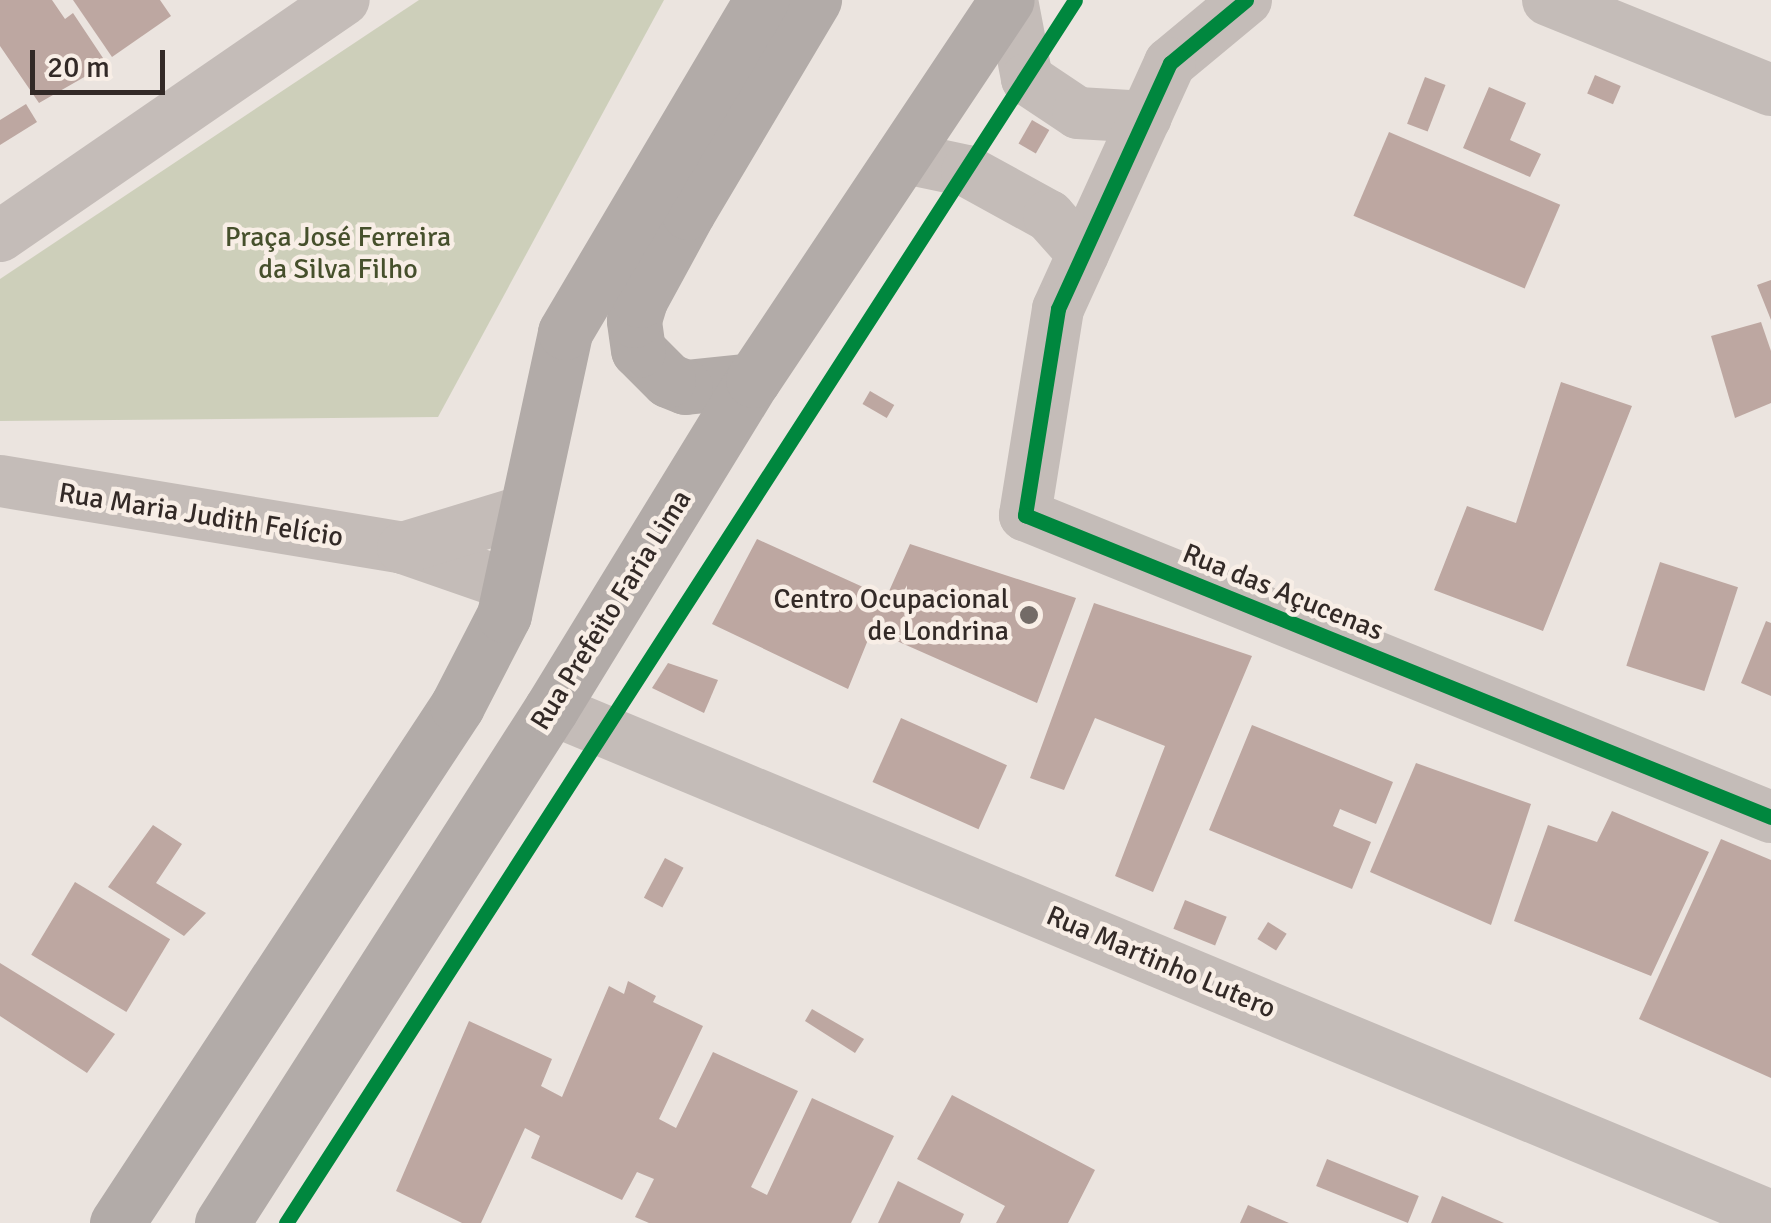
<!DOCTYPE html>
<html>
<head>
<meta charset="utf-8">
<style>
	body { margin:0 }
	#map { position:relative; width:1771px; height:1223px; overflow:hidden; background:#ebe4df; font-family:Signika,sans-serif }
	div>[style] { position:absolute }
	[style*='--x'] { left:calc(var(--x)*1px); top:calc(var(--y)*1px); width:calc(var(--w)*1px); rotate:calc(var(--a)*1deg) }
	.green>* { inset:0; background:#cdcfba }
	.building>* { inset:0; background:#bda7a1; transform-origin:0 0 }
	.minor>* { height:52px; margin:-26px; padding:0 26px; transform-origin:26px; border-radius:26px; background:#c4bcb8 }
	.major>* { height:55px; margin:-27.5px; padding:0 27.5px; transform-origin:27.5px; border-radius:27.5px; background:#b2aba8 }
	.cycleway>* { height:15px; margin:-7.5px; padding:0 7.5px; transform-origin:7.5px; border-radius:7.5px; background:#00873e }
	.dots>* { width:28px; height:28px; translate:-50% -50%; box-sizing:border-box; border:5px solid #f8eee6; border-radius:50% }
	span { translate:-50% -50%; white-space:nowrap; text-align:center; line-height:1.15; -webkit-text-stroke:9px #f8eee6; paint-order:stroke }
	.park-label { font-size:28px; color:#46502c }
	.street-label { font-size:28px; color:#332a27 }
	.poi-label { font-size:28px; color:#332a27 }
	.right { translate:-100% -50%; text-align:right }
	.scale { position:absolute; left:30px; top:50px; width:135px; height:45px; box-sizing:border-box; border:5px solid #332a27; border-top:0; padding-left:12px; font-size:30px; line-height:35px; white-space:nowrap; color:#332a27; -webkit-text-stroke:8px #f8eee6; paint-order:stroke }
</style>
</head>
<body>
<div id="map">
	<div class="green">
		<div style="clip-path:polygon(419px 0,664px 0,438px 417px,0 421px,0 279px)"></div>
	</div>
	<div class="building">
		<div style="clip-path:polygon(0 0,52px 0,65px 19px,73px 13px,107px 64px,39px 103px,0 46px)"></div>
		<div style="clip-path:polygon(73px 0,160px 0,171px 16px,112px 57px)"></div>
		<div style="left:1595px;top:75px;width:28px;height:20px;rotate:23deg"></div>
		<div style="left:1425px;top:77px;width:22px;height:50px;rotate:21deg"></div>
		<div style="clip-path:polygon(1489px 87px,1526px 103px,1510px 140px,1541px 154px,1530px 177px,1463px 148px)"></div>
		<div style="clip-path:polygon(26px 104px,37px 122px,0 145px,0 120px)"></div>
		<div style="left:1032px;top:120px;width:20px;height:27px;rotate:30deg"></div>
		<div style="left:1389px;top:132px;width:186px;height:91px;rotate:23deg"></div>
		<div style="clip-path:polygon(1771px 280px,1771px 320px,1757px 285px)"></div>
		<div style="clip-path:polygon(1761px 322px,1771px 351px,1771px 403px,1735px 418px,1711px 336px)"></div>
		<div style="clip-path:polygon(1561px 382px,1632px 406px,1543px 631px,1434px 590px,1467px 506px,1516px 523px)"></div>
		<div style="left:870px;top:391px;width:28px;height:15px;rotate:30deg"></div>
		<div style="clip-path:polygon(757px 539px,885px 597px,882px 607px,910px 544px,1076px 598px,1037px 703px,872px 630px,848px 689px,712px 624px)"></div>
		<div style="left:1660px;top:562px;width:82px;height:109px;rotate:18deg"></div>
		<div style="clip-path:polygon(1094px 603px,1252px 656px,1153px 892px,1115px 876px,1165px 746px,1095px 718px,1064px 790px,1030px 778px)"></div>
		<div style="clip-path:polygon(1766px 621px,1771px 623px,1771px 696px,1741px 683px)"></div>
		<div style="clip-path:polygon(668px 663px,718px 680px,704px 713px,652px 688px)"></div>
		<div style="left:901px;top:718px;width:116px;height:70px;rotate:24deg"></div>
		<div style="clip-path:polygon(1252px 725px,1393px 782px,1376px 824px,1340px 809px,1333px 826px,1371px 842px,1352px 889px,1209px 830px)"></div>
		<div style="clip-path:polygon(1416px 763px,1531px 804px,1491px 925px,1370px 872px)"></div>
		<div style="clip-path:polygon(1612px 811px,1709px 852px,1651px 976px,1514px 921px,1548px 825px,1597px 842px)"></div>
		<div style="clip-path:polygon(153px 825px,182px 844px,156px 883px,206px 913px,184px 936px,108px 887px)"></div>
		<div style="clip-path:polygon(1721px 839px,1771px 860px,1771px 1078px,1639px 1019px)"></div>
		<div style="left:665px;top:858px;width:21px;height:45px;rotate:28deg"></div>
		<div style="left:75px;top:882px;width:111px;height:85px;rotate:31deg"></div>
		<div style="left:1185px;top:900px;width:45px;height:31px;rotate:22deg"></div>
		<div style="left:1268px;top:922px;width:22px;height:20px;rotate:32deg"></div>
		<div style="clip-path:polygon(0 963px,115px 1034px,87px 1073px,0 1016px)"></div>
		<div style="clip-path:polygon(628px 981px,656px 996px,653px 1002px,703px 1026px,659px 1119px,676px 1128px,713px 1052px,798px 1091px,751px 1187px,767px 1195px,812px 1098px,894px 1136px,851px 1223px,649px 1223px,635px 1217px,654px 1179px,637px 1172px,622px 1200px,531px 1158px,540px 1136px,525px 1128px,481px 1223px,462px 1223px,396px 1191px,469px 1021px,552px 1059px,541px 1086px,562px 1097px,609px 986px,624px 994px)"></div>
		<div style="clip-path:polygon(812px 1009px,864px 1039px,855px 1053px,805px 1021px)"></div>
		<div style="clip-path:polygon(952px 1095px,1095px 1170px,1068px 1223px,996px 1223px,1005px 1206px,917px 1159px)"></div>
		<div style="left:1327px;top:1159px;width:99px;height:29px;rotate:22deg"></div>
		<div style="clip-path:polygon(898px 1181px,964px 1214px,960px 1223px,878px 1223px)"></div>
		<div style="clip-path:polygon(1442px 1196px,1504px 1223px,1431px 1223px)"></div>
		<div style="clip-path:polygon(1248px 1205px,1289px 1223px,1240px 1223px)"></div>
	</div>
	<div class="minor">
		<div style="--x:1012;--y:0;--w:80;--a:79.2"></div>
		<div style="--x:1027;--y:79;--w:61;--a:33.7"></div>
		<div style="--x:1078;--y:113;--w:68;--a:3.4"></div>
		<div style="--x:1246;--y:0;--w:99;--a:140.3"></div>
		<div style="--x:1170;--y:63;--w:270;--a:114.5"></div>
		<div style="--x:1058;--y:309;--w:209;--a:99.1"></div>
		<div style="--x:1025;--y:515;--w:805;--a:22.04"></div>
		<div style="--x:1548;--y:0;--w:240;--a:22"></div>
		<div style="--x:901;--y:157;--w:67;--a:12"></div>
		<div style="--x:967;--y:171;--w:94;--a:28.8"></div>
		<div style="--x:1049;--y:216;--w:51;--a:48.2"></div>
		<div style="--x:0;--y:236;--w:417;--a:-34.5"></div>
		<div style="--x:0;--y:481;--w:409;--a:9.4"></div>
		<div style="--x:403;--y:548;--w:115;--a:19.2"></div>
		<div style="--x:403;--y:548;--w:131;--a:-16.9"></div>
		<div style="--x:551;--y:709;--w:1321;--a:22.57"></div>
	</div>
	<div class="major">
		<div style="--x:753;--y:380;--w:68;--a:174.1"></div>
		<div style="--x:685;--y:387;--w:18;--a:-158"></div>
		<div style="--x:668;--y:380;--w:42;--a:-135"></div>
		<div style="--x:638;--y:350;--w:30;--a:-98"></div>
		<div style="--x:634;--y:320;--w:21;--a:-73"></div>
		<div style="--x:640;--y:300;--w:100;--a:-61.4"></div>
		<div style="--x:688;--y:212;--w:247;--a:-59.3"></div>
		<div style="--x:117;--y:1223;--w:619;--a:-56.67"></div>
		<div style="--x:457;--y:706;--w:102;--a:-62.7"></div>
		<div style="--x:504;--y:615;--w:289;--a:-77.8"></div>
		<div style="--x:565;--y:332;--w:386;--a:-59.4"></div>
		<div style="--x:222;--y:1223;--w:610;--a:-57.38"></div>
		<div style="--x:551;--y:709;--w:386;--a:-58.5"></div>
		<div style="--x:753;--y:380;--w:457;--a:-56.3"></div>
	</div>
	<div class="cycleway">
		<div style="--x:1246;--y:0;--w:99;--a:140.3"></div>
		<div style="--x:1170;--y:63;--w:270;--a:114.5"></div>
		<div style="--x:1058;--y:309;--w:209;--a:99.1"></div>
		<div style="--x:1025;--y:515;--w:805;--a:22.04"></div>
		<div style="--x:286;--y:1223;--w:1455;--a:-57.17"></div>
	</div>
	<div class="dots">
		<div style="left:1029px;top:615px;background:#736b67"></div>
	</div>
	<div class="park-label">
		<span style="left:338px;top:253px">Praça José Ferreira<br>da Silva Filho</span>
	</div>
	<div class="street-label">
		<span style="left:201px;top:515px;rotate:9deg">Rua Maria Judith Felício</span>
		<span style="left:1283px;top:592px;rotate:22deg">Rua das Açucenas</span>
		<span style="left:611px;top:610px;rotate:-58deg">Rua Prefeito Faria Lima</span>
		<span style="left:1161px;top:962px;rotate:23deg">Rua Martinho Lutero</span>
	</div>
	<div class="poi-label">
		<span class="right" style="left:1009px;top:615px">Centro Ocupacional<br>de Londrina</span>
	</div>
	<div class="scale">20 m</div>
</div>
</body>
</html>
